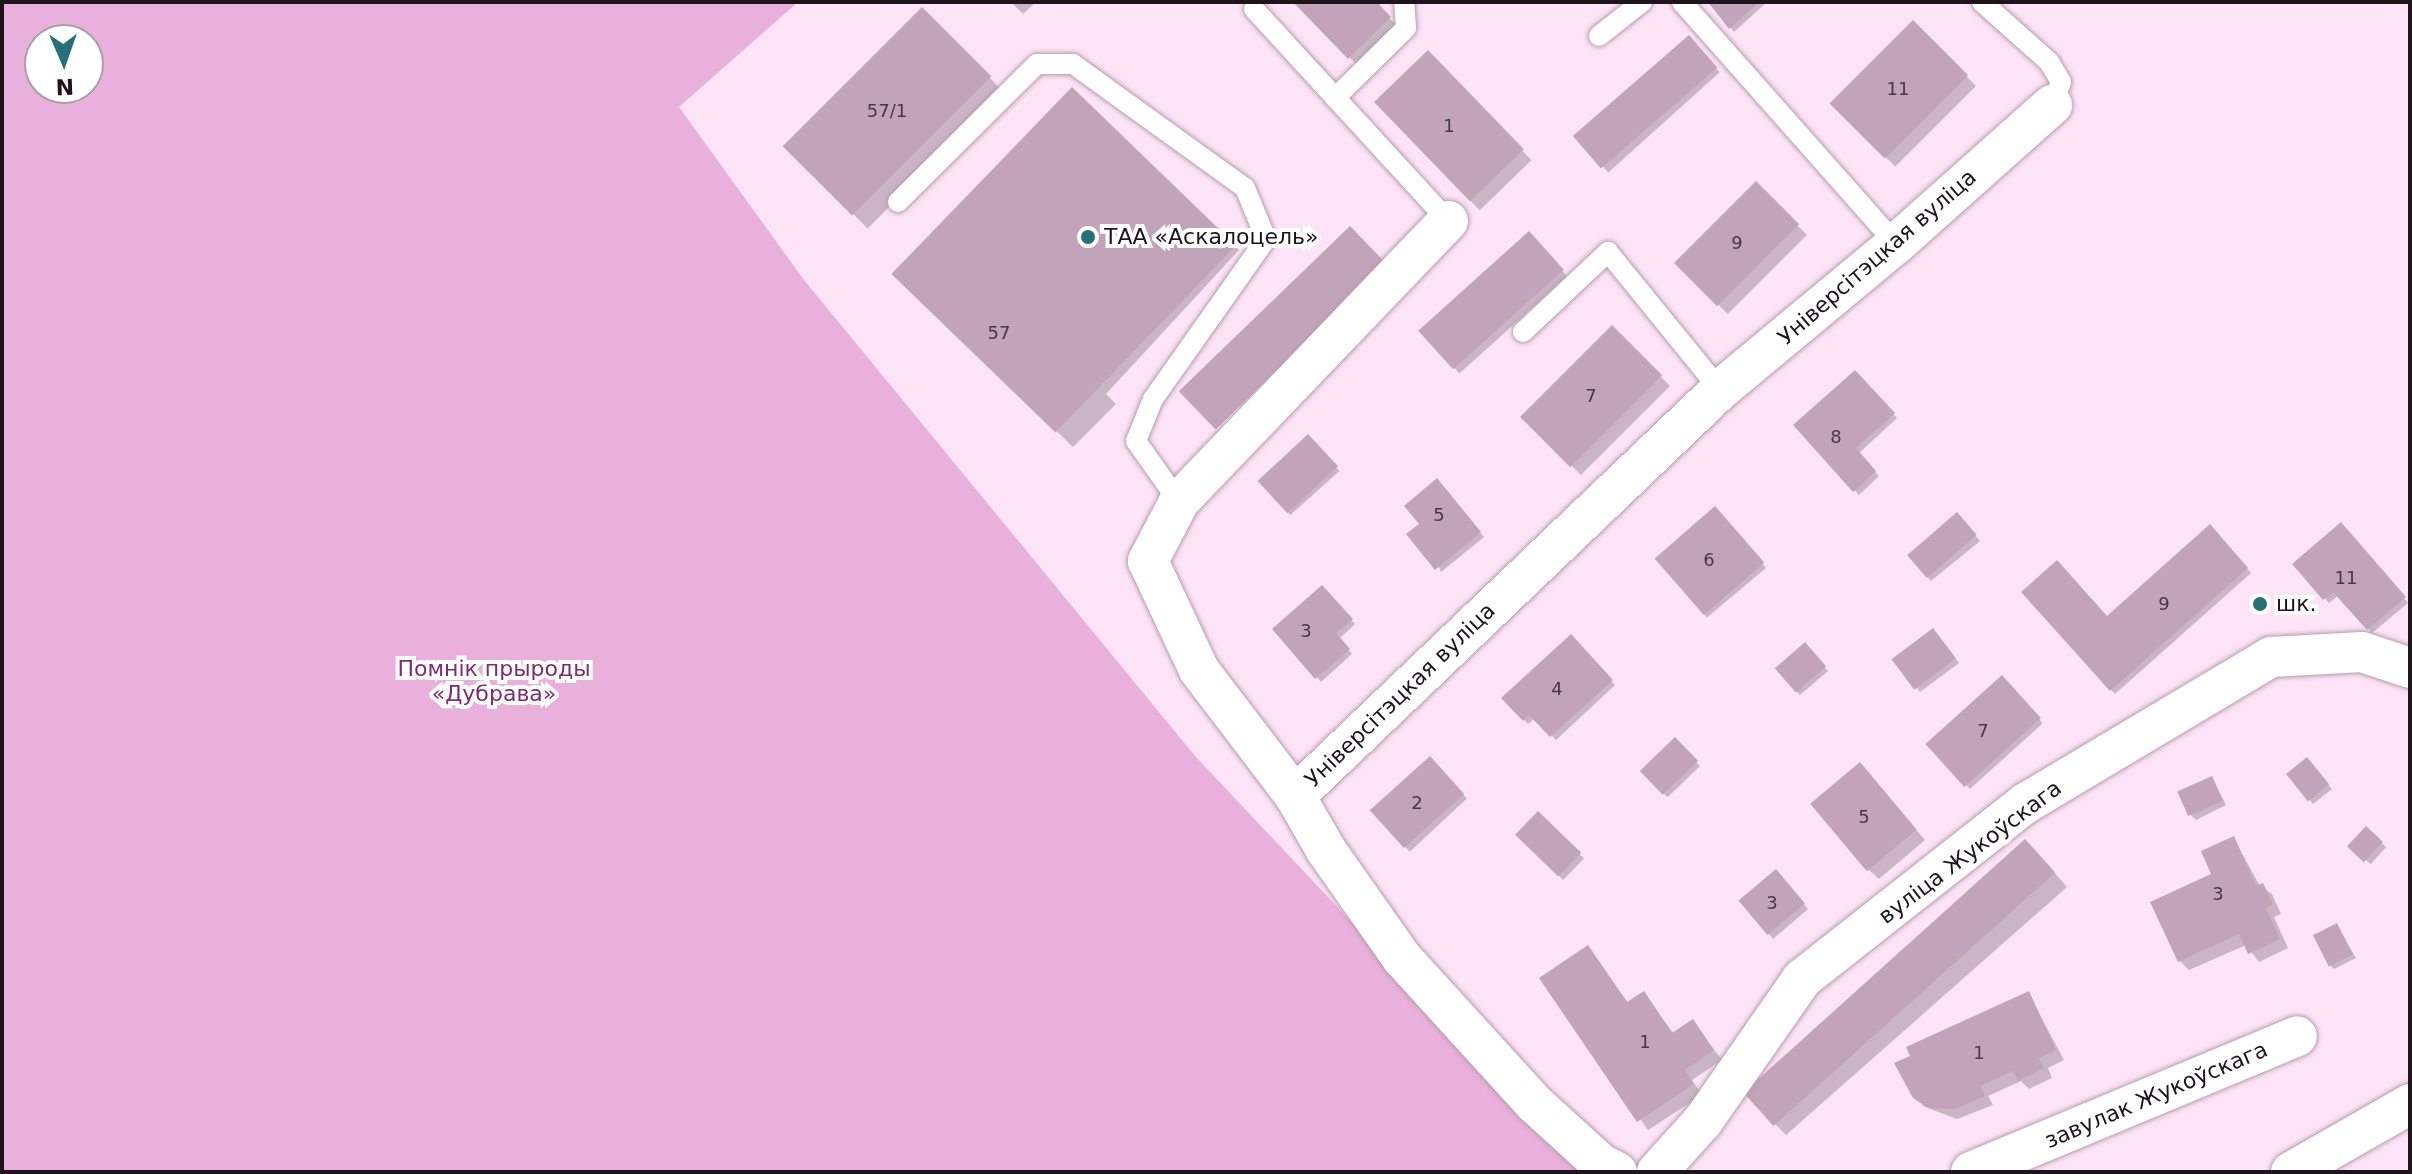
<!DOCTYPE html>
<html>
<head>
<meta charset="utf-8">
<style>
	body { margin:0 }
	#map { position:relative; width:2412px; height:1174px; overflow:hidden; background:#fce3f5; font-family:"DejaVu Sans",sans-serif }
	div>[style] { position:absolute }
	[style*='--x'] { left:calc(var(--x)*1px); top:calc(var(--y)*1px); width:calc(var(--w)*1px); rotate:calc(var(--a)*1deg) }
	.green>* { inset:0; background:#e9b0db }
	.shadow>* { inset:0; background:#0003; transform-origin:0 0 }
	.building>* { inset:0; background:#c2a4ba; transform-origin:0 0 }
	.roads { filter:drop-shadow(0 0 2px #ba9cb2) drop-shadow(0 0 2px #ba9cb2) }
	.service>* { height:20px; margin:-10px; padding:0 10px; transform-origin:10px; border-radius:10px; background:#fff }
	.minor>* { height:40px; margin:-20px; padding:0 20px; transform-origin:20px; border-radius:20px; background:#fff }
	.dots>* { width:22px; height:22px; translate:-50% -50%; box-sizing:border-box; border:4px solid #fff; border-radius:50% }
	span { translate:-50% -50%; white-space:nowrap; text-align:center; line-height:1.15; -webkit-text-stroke:8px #fff; paint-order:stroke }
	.number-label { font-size:18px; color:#473844 }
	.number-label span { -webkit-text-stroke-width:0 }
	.poi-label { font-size:22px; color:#1e141c }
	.left { translate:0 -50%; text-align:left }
	.street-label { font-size:22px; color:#1e141c }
	.park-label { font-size:22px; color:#7f2b71 }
	.frame { position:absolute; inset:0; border:4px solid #1e141c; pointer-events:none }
	.north { position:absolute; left:24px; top:24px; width:80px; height:80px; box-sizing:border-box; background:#fff; border:2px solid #a5a1a4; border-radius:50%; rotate:178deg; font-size:22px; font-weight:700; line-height:32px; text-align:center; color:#1e141c }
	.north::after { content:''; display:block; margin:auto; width:28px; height:36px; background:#267078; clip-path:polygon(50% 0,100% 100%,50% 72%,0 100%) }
</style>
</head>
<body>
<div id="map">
	<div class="green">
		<div style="clip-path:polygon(evenodd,2px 2px,798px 2px,679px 107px,804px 280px,1195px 756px,1577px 1161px,1598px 1172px,2px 1172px,2px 2px,40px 40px,88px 40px,88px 88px,40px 88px,40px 40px)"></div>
	</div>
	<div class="shadow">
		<div style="clip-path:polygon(1011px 2px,1036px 2px,1023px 14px)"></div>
		<div style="clip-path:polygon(1296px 2px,1374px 2px,1399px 28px,1359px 67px)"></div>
		<div style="clip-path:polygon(1710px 2px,1767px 2px,1734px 32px)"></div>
		<div style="left:922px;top:10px;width:116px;height:193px;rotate:45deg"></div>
		<div style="left:1913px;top:23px;width:89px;height:114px;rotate:45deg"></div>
		<div style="left:1689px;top:38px;width:46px;height:150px;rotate:48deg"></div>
		<div style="left:1428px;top:53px;width:149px;height:72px;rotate:46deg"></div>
		<div style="clip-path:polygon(1072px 89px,1239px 250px,1106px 394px,1116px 404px,1073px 447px,898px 277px)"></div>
		<div style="left:1756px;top:184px;width:72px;height:112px;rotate:45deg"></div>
		<div style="left:1529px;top:234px;width:57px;height:145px;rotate:48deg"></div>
		<div style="left:1612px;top:328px;width:82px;height:126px;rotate:45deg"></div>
		<div style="clip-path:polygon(1855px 372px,1897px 418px,1858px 454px,1879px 476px,1859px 495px,1796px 426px)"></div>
		<div style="left:1308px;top:436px;width:47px;height:66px;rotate:48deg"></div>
		<div style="clip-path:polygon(1441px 485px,1484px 537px,1441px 572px,1422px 524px)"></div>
		<div style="left:1719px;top:512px;width:73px;height:77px;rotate:50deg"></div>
		<div style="clip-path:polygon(1961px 518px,1980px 541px,1931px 581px,1908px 554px)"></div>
		<div style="clip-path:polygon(2210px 527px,2251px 573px,2115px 694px,2024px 593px,2107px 618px)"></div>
		<div style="clip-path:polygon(2345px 529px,2408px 603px,2372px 633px,2339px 595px,2329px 603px,2295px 564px)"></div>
		<div style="clip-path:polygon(1322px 588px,1355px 624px,1339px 639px,1352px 654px,1321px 682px,1274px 630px)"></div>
		<div style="clip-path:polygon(1937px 635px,1959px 663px,1920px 692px,1895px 660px)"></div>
		<div style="clip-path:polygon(1571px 637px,1615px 685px,1556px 740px,1535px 718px,1528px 724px,1504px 698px)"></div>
		<div style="clip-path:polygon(1805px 645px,1828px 671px,1800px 695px,1796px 691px)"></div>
		<div style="left:2002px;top:678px;width:61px;height:98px;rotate:48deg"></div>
		<div style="left:1675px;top:740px;width:36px;height:45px;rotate:46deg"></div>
		<div style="left:1430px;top:759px;width:54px;height:78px;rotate:47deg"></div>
		<div style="clip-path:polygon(2311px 764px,2332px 789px,2313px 804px,2289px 774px)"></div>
		<div style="clip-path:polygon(1869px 774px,1925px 840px,1879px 879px,1869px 870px)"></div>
		<div style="clip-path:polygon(2212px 778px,2226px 805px,2196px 820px,2191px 815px)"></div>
		<div style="left:1538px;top:814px;width:64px;height:30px;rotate:44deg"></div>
		<div style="left:2366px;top:829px;width:27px;height:23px;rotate:42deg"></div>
		<div style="clip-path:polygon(2234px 839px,2260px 886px,2272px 894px,2281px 914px,2274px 917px,2288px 948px,2259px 962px,2246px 945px,2189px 970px,2180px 961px)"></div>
		<div style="clip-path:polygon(2039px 855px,2067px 887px,1786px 1135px,1772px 1121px)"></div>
		<div style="clip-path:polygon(1780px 876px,1808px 909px,1773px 939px,1769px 934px)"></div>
		<div style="clip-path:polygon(2336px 925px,2356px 958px,2334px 969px,2330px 965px)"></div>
		<div style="clip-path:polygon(1588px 948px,1629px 1004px,1644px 994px,1674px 1034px,1693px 1022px,1722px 1060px,1692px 1080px,1702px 1095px,1648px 1130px,1542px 978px)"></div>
		<div style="clip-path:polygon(2028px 993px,2064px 1060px,2048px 1068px,2052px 1078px,2029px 1089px,2021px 1081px,1988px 1096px,1993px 1105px,1957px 1119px,1925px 1107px,1914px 1097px,1912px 1057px)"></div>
	</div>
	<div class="building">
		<div style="clip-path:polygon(1293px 2px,1377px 2px,1391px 17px,1348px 59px)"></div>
		<div style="clip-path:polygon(1708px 2px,1759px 2px,1729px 29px)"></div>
		<div style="left:922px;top:7px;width:98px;height:197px;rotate:45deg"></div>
		<div style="left:1913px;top:20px;width:78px;height:118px;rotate:45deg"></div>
		<div style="left:1689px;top:35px;width:43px;height:154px;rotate:49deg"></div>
		<div style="left:1428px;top:50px;width:138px;height:75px;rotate:46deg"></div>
		<div style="left:1072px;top:87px;width:228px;height:260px;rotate:44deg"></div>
		<div style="left:1756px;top:181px;width:61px;height:116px;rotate:45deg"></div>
		<div style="left:1350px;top:226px;width:53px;height:238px;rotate:46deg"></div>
		<div style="left:1529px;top:231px;width:52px;height:149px;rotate:48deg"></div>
		<div style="left:1612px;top:325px;width:71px;height:130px;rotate:45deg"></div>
		<div style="clip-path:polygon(1855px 370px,1895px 413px,1856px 448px,1876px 471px,1853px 492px,1793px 425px)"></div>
		<div style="left:1308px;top:434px;width:44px;height:69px;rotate:47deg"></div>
		<div style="clip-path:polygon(1437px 478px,1481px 532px,1435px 570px,1406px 534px,1419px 524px,1404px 506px)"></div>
		<div style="left:1715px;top:506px;width:75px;height:80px;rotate:49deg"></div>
		<div style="left:1957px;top:512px;width:30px;height:66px;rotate:49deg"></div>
		<div style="clip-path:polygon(2341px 522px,2406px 597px,2367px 630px,2333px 592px,2323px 600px,2292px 564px)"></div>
		<div style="clip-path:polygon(2210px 524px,2248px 568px,2110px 691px,2021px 592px,2057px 560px,2107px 616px)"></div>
		<div style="clip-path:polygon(1322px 585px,1353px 619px,1336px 633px,1350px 649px,1315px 679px,1272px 629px)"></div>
		<div style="left:1933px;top:628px;width:38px;height:52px;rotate:53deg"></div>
		<div style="clip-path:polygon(1571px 634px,1613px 680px,1550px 737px,1529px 715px,1523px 721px,1501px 698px)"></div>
		<div style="left:1805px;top:642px;width:32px;height:40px;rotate:49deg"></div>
		<div style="left:2002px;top:675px;width:58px;height:103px;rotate:48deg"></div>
		<div style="left:1675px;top:737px;width:33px;height:49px;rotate:46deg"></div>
		<div style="left:1430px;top:756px;width:51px;height:81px;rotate:48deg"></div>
		<div style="left:2307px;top:757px;width:35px;height:27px;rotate:51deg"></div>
		<div style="left:1860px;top:762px;width:88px;height:65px;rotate:50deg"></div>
		<div style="left:2212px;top:776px;width:27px;height:38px;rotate:66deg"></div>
		<div style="left:1538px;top:811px;width:60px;height:33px;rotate:44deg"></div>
		<div style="left:2366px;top:826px;width:23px;height:28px;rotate:43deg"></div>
		<div style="clip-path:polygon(2234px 836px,2256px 886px,2263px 883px,2273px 904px,2266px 908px,2280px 939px,2248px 954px,2239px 934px,2178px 962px,2150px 902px,2211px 874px,2201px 851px)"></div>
		<div style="left:2025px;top:839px;width:45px;height:379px;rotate:48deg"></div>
		<div style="left:1776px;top:869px;width:45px;height:49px;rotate:50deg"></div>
		<div style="left:2337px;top:923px;width:35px;height:27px;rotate:63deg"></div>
		<div style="clip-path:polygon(1588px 945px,1627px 1002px,1644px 991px,1672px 1033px,1693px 1019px,1714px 1050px,1685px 1070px,1694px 1084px,1637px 1122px,1539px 978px)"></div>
		<div style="clip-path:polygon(2029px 991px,2056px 1050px,2039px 1058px,2044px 1068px,2018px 1081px,2013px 1071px,1980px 1086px,1985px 1096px,1955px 1109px,1928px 1108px,1913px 1098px,1894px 1063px,1910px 1056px,1906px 1047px)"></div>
	</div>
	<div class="roads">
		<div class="service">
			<div style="--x:1682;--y:2;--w:323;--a:48.5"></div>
			<div style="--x:1982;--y:2;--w:90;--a:41.8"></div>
			<div style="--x:2049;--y:62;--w:23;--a:59"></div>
			<div style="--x:2061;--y:82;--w:25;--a:111"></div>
			<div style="--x:1254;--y:9;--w:287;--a:47.5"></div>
			<div style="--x:1599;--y:36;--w:55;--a:-38.3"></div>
			<div style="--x:1335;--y:98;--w:100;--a:-44.6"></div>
			<div style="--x:1406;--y:28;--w:26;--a:-94"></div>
			<div style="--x:898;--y:202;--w:196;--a:-44.8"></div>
			<div style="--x:1037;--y:64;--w:36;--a:0"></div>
			<div style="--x:1073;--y:64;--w:212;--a:35.8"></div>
			<div style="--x:1245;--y:188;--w:55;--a:67.6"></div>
			<div style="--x:1266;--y:239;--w:196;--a:125.2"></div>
			<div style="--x:1153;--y:399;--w:45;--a:112"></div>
			<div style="--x:1136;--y:441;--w:75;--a:54.8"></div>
			<div style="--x:1523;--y:332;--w:117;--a:-43.3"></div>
			<div style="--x:1608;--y:252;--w:178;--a:50.9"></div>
		</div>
		<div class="minor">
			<div style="--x:1448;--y:221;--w:389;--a:133.8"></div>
			<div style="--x:1179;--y:502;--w:67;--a:117.7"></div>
			<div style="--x:1148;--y:561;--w:120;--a:64.9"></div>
			<div style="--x:1199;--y:670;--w:158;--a:52.7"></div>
			<div style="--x:1295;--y:796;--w:62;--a:60.1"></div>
			<div style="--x:1326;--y:850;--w:132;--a:54.9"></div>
			<div style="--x:1402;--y:958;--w:197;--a:47.7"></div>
			<div style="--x:1535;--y:1104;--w:89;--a:42.3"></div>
			<div style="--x:1601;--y:1164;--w:18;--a:27"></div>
			<div style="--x:1295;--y:796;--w:588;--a:-43.69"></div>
			<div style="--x:1720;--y:390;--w:229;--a:-39.7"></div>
			<div style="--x:1896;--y:244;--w:209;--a:-41.7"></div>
			<div style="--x:1657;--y:1172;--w:69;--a:-48"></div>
			<div style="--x:1703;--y:1121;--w:173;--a:-55.1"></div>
			<div style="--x:1802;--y:979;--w:285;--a:-38.2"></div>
			<div style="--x:2026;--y:803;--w:285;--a:-30.8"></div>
			<div style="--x:2271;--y:657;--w:91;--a:-3.1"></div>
			<div style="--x:2362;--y:652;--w:51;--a:18.4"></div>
			<div style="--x:1971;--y:1172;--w:353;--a:-22.6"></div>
			<div style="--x:2291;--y:1172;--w:137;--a:-29.7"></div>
		</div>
	</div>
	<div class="dots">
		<div style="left:1088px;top:237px;background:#267078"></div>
		<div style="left:2260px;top:604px;background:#267078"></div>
	</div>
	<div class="number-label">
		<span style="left:1898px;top:89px">11</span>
		<span style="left:887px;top:111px">57/1</span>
		<span style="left:1449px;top:126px">1</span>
		<span style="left:1737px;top:243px">9</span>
		<span style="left:999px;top:333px">57</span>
		<span style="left:1591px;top:396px">7</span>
		<span style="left:1836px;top:437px">8</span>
		<span style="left:1439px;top:515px">5</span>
		<span style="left:1709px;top:560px">6</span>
		<span style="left:2346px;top:578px">11</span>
		<span style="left:2164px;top:604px">9</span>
		<span style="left:1306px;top:631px">3</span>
		<span style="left:1557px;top:689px">4</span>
		<span style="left:1983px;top:731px">7</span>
		<span style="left:1417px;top:803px">2</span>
		<span style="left:1864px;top:817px">5</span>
		<span style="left:2218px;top:894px">3</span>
		<span style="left:1772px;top:903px">3</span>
		<span style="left:1645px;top:1042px">1</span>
		<span style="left:1979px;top:1053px">1</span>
	</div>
	<div class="poi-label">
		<span class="left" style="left:1104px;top:237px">ТАА «Аскалоцель»</span>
		<span class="left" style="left:2276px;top:604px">шк.</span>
	</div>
	<div class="street-label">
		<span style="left:1877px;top:257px;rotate:-41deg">Універсітэцкая вуліца</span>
		<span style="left:1400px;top:695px;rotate:-44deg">Універсітэцкая вуліца</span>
		<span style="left:1970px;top:852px;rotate:-37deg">вуліца Жукоўскага</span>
		<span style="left:2156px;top:1095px;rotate:-23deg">завулак Жукоўскага</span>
	</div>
	<div class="park-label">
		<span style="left:494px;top:681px">Помнік прыроды<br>«Дубрава»</span>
	</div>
	<div class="frame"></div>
	<div class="north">N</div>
</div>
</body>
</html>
